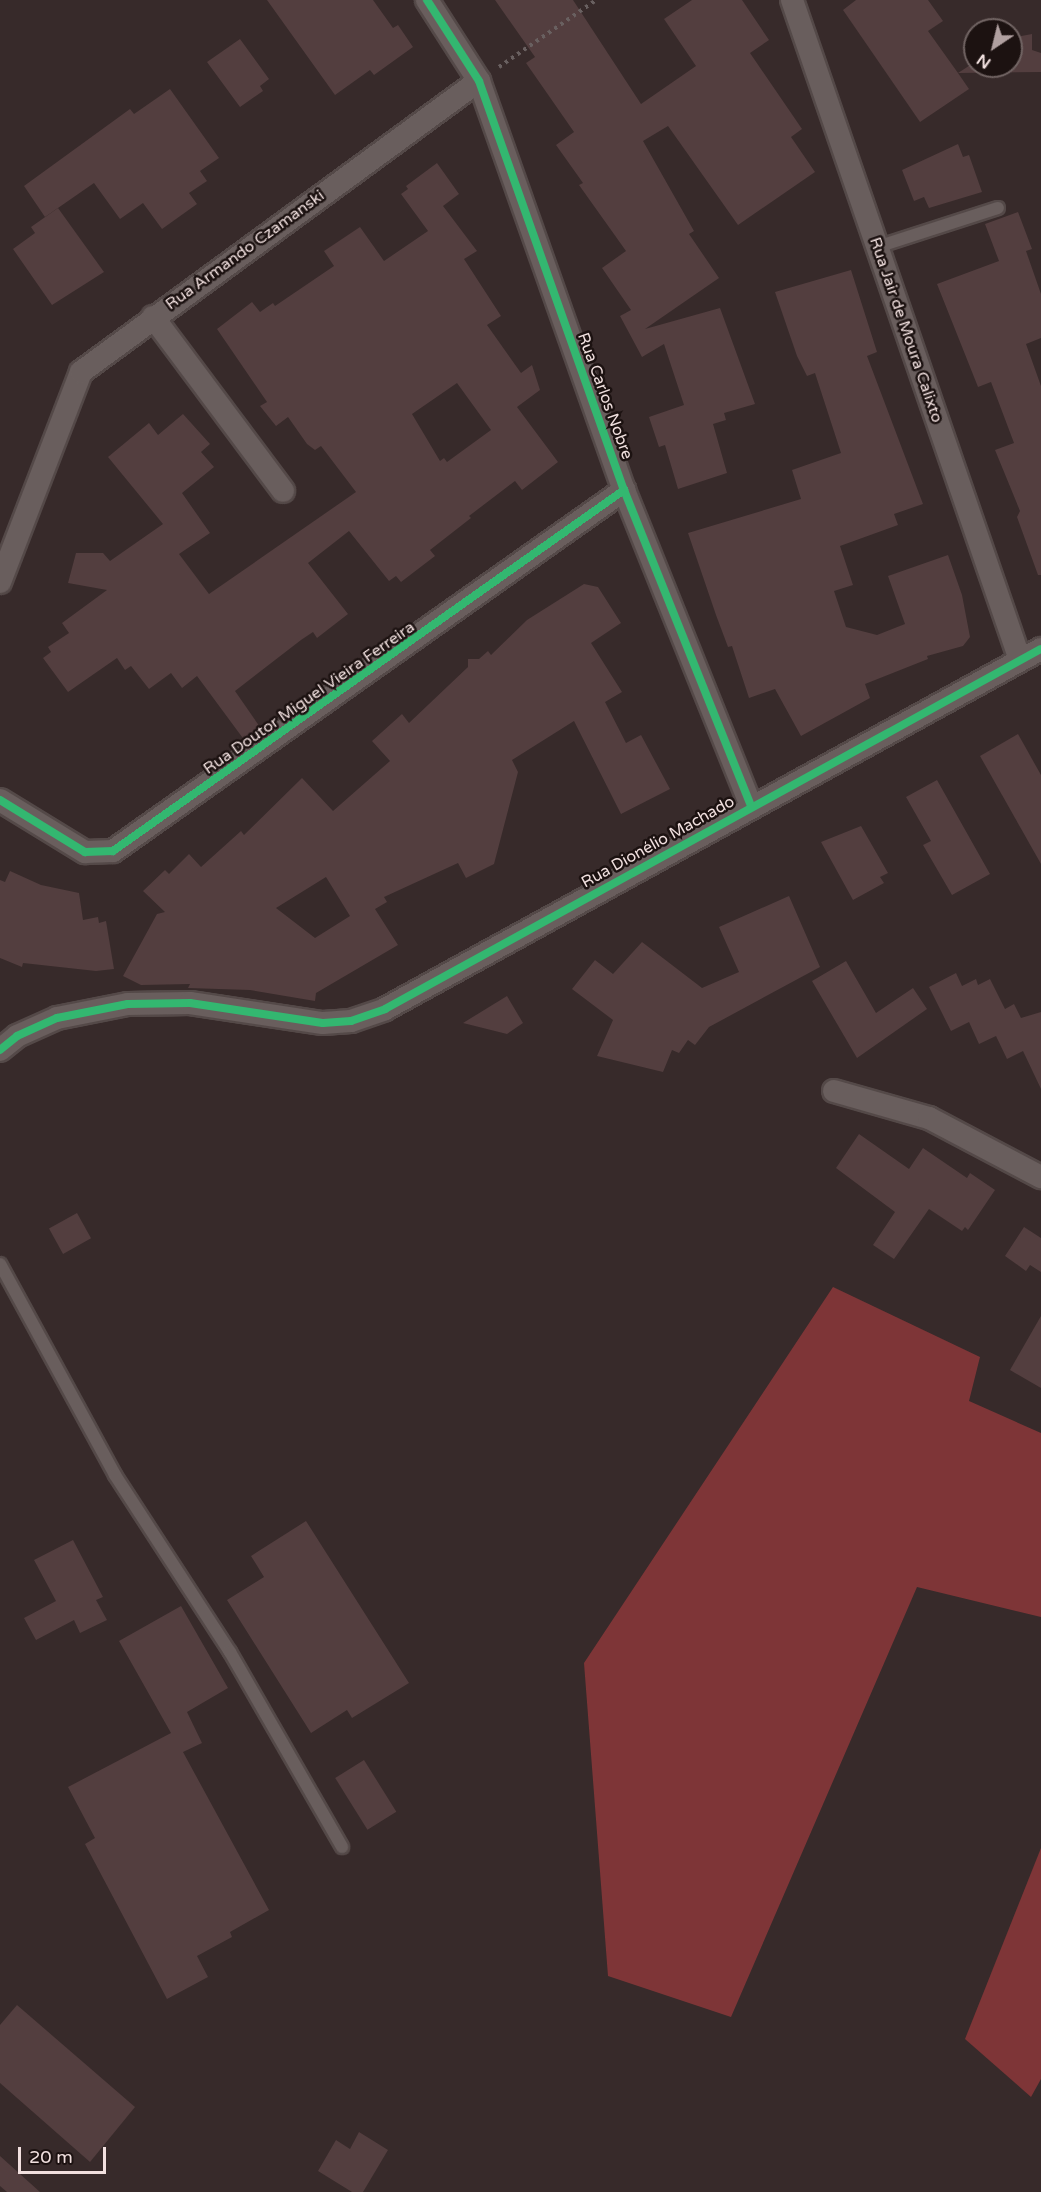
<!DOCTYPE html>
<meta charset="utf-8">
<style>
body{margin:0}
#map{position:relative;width:1041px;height:2192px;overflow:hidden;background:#372a2a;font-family:"Varela Round",sans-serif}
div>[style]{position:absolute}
.forest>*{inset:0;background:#7e3537}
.building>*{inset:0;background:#533e3f;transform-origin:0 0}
.path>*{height:4px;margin-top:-2px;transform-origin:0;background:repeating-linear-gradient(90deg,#696060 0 3px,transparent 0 7.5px)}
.roads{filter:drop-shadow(2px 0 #544948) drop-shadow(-2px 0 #544948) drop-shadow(0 2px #544948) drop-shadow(0 -2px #544948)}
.service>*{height:12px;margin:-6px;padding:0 6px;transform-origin:6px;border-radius:6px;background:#695e5d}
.minor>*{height:22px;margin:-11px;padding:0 11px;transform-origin:11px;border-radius:11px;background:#695e5d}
.cycleway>*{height:8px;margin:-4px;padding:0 4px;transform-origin:4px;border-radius:4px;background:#33b770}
span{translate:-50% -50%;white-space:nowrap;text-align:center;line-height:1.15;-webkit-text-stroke:5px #1c1211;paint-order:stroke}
.street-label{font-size:16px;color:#f1e0df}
.north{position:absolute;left:963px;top:18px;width:60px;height:60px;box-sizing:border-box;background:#1c1211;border:2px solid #716463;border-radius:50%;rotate:215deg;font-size:16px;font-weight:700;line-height:24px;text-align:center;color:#f1e0df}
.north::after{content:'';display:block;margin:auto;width:21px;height:27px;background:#b0a0a0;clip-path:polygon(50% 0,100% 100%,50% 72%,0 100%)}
.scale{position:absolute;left:18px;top:2147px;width:88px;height:27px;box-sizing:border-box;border:3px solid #f1e0df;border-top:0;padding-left:8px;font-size:18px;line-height:21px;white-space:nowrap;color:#f1e0df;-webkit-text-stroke:4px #1c1211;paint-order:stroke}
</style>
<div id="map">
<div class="forest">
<div style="clip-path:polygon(833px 1287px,980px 1357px,969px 1401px,1041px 1433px,1041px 1617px,917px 1587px,731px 2017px,608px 1976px,584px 1663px)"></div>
<div style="clip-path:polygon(1041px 1848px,1041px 2079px,1031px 2097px,965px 2039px)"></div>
</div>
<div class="building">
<div style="clip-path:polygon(267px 0,373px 0,393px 28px,398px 25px,413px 47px,374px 75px,370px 70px,335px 95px)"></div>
<div style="clip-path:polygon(495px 0,573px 0,641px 104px,696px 66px,664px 19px,692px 0,742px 0,769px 40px,750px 53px,802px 129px,791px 137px,815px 172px,738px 225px,668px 126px,643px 141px,694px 231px,689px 234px,719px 278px,645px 329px,720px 308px,755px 404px,724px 413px,726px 420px,713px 424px,727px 473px,678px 489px,665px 445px,659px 447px,649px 417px,684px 405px,664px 344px,642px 357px,620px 316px,631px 310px,602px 268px,626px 251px,579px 185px,583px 183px,556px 145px,574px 132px,526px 63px,535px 57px)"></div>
<div style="clip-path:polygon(856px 0,928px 0,943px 21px,928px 31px,958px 73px,975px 62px,975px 66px,1011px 66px,1011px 38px,1032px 34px,1032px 50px,1041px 53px,1041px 72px,958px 73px,969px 89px,920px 122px,843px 10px)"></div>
<div style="clip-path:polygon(240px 39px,269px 79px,260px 86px,263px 91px,240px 107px,207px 62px)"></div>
<div style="clip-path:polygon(170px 89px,219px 158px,200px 171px,207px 181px,189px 193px,197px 204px,162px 229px,143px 203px,120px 219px,94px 183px,45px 217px,24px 186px,130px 109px,134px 114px)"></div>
<div style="clip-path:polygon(958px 144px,963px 157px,969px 155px,982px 192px,929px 208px,924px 197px,914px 201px,902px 170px)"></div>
<div style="clip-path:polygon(evenodd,437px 163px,459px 194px,443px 206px,477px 251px,464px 259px,501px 316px,487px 325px,521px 373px,532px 365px,540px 390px,517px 407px,558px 462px,522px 490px,515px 481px,469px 516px,471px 518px,430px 550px,435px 556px,401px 582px,396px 576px,389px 581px,349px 531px,308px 563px,348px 614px,317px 638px,313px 632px,301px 640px,235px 691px,262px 730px,245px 741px,197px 676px,182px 688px,171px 673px,149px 689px,131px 666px,125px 670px,117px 658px,68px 692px,43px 658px,51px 652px,48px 647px,69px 633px,62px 623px,107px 590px,68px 583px,76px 553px,103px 553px,110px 561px,163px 524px,108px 457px,149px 423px,158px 435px,183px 414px,210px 444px,201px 452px,214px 467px,182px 493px,210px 533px,179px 554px,209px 594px,356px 492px,321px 446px,315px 450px,307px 444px,288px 417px,276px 426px,260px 406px,267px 402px,217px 329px,252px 302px,260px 312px,273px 303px,275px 306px,334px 266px,324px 251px,360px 227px,384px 261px,428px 231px,401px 194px,408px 189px,406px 186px,437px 163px,457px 383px,491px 430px,447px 462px,444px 458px,440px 461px,412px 414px,457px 383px)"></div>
<div style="clip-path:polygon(58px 208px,104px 272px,52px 305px,13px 249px,35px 233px,31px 227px)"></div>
<div style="clip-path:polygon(1018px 212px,1032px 249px,1026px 251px,1041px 294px,1041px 338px,1026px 344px,1041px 386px,1041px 575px,1038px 575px,1017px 517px,1020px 511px,995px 450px,1014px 443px,991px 382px,978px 387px,937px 284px,999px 261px,985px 224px)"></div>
<div style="clip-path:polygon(851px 270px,877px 352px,867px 356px,923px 504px,894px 514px,898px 525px,840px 546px,853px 585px,834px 591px,846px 627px,877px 635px,905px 624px,888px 576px,948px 555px,962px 595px,970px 637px,963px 646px,927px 656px,928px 659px,865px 684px,870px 698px,801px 736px,775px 689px,749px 698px,732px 646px,728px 647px,716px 615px,688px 533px,801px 499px,792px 470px,841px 453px,815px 373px,807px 376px,797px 356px,775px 292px)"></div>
<div style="clip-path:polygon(evenodd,584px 584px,598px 587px,621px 623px,591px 643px,622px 692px,605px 702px,626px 743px,641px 735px,670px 789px,621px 814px,574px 721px,512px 760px,518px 772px,494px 864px,466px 878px,458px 863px,384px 897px,387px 902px,375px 909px,398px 945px,316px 993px,315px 1001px,250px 990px,188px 988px,190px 984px,141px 985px,123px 976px,157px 914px,165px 912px,143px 891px,165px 870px,169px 874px,189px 854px,201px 867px,241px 831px,244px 835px,302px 778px,333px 811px,390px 761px,372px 741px,402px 714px,409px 723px,468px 667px,468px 659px,479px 659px,488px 651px,491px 655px,527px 620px,584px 584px,326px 877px,350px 916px,315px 938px,276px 908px,326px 877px)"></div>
<div style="clip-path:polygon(1018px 734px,1041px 775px,1041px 864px,980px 756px)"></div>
<div style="clip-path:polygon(937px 780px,990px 874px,952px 895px,923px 845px,931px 841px,906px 797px)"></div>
<div style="clip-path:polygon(861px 826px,888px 873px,880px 877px,884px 883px,853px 900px,821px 842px)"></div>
<div style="clip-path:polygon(10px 871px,41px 885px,79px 893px,83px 920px,98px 917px,99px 923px,106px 921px,114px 969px,96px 971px,23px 963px,22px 967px,0 958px,0 880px,5px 882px)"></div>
<div style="clip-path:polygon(789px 896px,820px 967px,709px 1027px,695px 1045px,688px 1040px,679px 1053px,672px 1050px,663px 1072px,597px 1056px,613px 1020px,572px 989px,595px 960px,613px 974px,642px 942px,702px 988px,739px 972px,719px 927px)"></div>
<div style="clip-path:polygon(846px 961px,876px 1013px,913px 988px,927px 1009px,857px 1058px,812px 981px)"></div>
<div style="clip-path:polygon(956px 973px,962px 986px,976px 979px,978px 985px,990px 979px,1005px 1009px,1014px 1004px,1021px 1018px,1041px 1012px,1041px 1089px,1023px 1051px,1007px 1059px,996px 1036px,979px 1044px,969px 1022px,951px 1031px,929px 987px)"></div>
<div style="clip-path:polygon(507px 996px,523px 1023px,507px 1034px,463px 1023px)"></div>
<div style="clip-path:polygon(859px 1134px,909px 1169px,923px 1148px,967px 1178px,970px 1173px,995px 1190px,968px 1230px,965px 1227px,962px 1231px,929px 1209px,894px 1259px,873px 1245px,895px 1212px,836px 1168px)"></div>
<div style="left:77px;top:1213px;width:29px;height:32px;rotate:61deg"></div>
<div style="clip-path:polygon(1024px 1227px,1041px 1238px,1041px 1272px,1030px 1265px,1026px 1271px,1005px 1256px)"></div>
<div style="clip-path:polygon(1041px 1316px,1041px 1388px,1010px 1370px)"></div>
<div style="clip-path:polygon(306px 1521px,409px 1683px,352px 1718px,347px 1710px,311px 1733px,227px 1600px,264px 1577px,251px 1556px)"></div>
<div style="clip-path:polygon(73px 1540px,103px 1597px,96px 1600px,107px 1620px,80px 1633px,74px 1620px,36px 1640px,24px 1618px,56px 1601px,34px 1560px)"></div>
<div style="clip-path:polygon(181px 1606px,228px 1688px,187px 1712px,202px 1743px,183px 1752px,269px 1910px,230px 1932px,232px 1937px,197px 1956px,208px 1977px,167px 1999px,85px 1844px,95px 1838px,68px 1787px,171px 1733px,119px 1641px)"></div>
<div style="left:364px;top:1760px;width:61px;height:34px;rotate:58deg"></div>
<div style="clip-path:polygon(17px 2005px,135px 2107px,90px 2162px,0 2083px,0 2025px)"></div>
<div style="clip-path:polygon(359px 2132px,388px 2150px,363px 2192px,352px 2192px,318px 2171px,336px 2140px,350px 2149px)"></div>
<div style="clip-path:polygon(0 2156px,40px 2192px,7px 2192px,0 2186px)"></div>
</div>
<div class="path">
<div style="left:499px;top:67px;width:118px;rotate:-34.6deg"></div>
</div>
<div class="roads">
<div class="service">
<div style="left:877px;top:247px;width:127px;rotate:-17.9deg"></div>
<div style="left:0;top:1264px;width:240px;rotate:61.4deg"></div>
<div style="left:115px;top:1475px;width:211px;rotate:57deg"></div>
<div style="left:230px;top:1652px;width:225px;rotate:60.1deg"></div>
</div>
<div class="minor">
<div style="left:427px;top:0;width:96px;rotate:57.3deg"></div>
<div style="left:479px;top:81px;width:434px;rotate:70.5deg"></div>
<div style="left:624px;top:490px;width:341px;rotate:68.1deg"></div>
<div style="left:792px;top:0;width:698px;rotate:70.94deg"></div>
<div style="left:153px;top:317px;width:217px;rotate:53.2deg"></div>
<div style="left:0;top:582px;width:225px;rotate:-68.9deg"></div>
<div style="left:81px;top:372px;width:493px;rotate:-36.2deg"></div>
<div style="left:0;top:800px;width:100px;rotate:31.5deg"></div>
<div style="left:85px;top:852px;width:28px;rotate:-2deg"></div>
<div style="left:113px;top:851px;width:626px;rotate:-35.24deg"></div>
<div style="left:0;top:1050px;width:22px;rotate:-39deg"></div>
<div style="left:17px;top:1036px;width:44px;rotate:-24.2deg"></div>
<div style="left:57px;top:1018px;width:72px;rotate:-11.2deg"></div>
<div style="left:128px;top:1004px;width:62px;rotate:-0.9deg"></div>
<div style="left:190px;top:1003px;width:134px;rotate:8.6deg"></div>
<div style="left:323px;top:1023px;width:28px;rotate:-4deg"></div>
<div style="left:351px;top:1021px;width:36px;rotate:-19deg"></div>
<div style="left:385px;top:1009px;width:748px;rotate:-28.76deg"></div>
<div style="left:834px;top:1091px;width:99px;rotate:15.9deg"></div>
<div style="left:929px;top:1118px;width:127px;rotate:27.8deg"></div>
</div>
</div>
<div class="cycleway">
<div style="left:427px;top:0;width:96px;rotate:57.3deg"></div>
<div style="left:479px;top:81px;width:434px;rotate:70.5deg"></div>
<div style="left:624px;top:490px;width:341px;rotate:68.1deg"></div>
<div style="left:0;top:800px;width:100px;rotate:31.5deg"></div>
<div style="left:85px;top:852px;width:28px;rotate:-2deg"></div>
<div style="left:113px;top:851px;width:626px;rotate:-35.24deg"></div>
<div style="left:0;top:1050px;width:22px;rotate:-39deg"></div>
<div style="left:17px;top:1036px;width:44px;rotate:-24.2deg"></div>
<div style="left:57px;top:1018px;width:72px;rotate:-11.2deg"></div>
<div style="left:128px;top:1004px;width:62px;rotate:-0.9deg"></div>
<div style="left:190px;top:1003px;width:134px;rotate:8.6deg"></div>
<div style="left:323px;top:1023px;width:28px;rotate:-4deg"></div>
<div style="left:351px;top:1021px;width:36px;rotate:-19deg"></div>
<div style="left:385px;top:1009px;width:748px;rotate:-28.76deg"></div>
</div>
<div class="street-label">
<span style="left:245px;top:250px;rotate:-36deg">Rua Armando Czamanski</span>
<span style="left:906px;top:330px;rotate:71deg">Rua Jair de Moura Calixto</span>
<span style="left:605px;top:396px;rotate:70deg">Rua Carlos Nobre</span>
<span style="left:309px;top:698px;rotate:-35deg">Rua Doutor Miguel Vieira Ferreira</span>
<span style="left:658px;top:842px;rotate:-29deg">Rua Dionélio Machado</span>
</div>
<div class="north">N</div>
<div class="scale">20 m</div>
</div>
